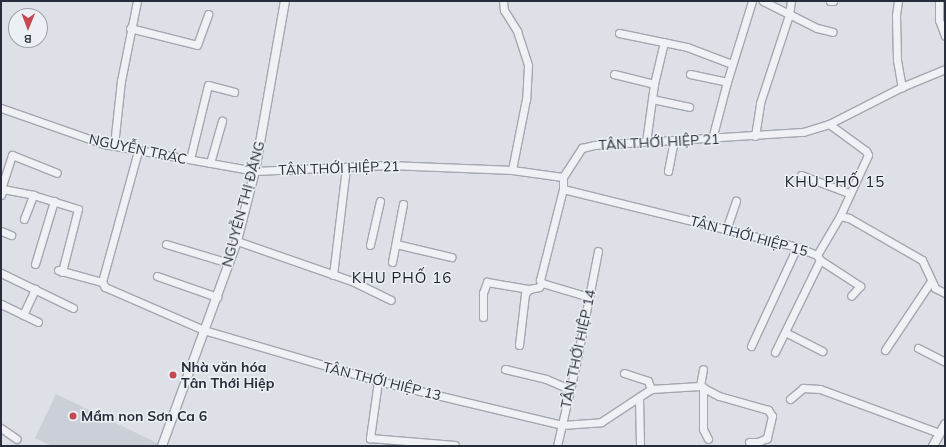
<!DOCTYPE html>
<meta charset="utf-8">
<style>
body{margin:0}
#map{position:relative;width:946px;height:447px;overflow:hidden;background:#dde0e6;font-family:Mulish,sans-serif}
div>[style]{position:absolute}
.built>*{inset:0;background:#cbcfd7}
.roads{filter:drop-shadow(1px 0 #a3a7af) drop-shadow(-1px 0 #a3a7af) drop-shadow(0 1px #a3a7af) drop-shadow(0 -1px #a3a7af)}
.minor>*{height:7px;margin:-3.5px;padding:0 3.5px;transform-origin:3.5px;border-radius:3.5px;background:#eff1f4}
.tertiary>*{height:8px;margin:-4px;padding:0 4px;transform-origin:4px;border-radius:4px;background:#eff1f4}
.dots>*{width:11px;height:11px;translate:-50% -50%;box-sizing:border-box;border:2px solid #eceff4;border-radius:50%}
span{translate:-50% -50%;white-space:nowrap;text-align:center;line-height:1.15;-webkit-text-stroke:3px #eceff4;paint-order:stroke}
.street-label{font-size:14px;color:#272d3b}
.poi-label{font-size:14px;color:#272d3b;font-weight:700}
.left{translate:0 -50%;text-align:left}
.neighbourhood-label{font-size:15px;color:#1a1f2c;letter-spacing:1px}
.frame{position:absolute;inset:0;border:2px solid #272d3b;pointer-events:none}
.north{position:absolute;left:8px;top:8px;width:40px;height:40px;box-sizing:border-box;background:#eceff4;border:1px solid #9da1aa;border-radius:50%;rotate:181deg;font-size:11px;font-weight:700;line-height:16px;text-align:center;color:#272d3b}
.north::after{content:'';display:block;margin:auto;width:14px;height:18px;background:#c54853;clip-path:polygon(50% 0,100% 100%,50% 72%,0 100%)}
</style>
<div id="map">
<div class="built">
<div style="clip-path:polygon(56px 394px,159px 444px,158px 446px,52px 446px,35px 438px)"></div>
</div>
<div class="roads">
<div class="minor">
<div style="left:503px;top:1px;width:9px;rotate:84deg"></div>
<div style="left:504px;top:10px;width:25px;rotate:58deg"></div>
<div style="left:517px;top:31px;width:36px;rotate:72deg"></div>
<div style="left:528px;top:65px;width:34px;rotate:93deg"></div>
<div style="left:526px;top:99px;width:72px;rotate:101.2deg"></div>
<div style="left:763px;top:1px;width:60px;rotate:26.6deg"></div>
<div style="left:817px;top:28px;width:16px;rotate:14deg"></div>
<div style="left:830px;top:1px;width:3px"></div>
<div style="left:898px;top:1px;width:14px;rotate:98deg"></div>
<div style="left:896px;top:15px;width:45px;rotate:88.7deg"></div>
<div style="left:897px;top:60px;width:28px;rotate:80deg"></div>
<div style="left:939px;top:1px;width:19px;rotate:90deg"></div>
<div style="left:939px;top:20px;width:17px;rotate:69deg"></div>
<div style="left:130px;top:28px;width:69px;rotate:14.2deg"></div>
<div style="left:197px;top:45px;width:33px;rotate:-70deg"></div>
<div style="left:619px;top:33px;width:69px;rotate:11.6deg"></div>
<div style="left:687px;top:47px;width:48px;rotate:20.7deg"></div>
<div style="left:614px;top:74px;width:41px;rotate:14deg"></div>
<div style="left:690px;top:74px;width:38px;rotate:12deg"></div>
<div style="left:727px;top:82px;width:85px;rotate:-72.8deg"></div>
<div style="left:652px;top:99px;width:38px;rotate:12deg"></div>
<div style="left:1px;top:108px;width:109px;rotate:19.3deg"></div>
<div style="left:104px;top:144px;width:153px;rotate:10.1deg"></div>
<div style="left:255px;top:171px;width:133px;rotate:-2.6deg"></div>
<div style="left:388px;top:165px;width:124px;rotate:2.3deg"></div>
<div style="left:512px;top:170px;width:51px;rotate:7.8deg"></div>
<div style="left:563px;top:177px;width:35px;rotate:-57deg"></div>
<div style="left:582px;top:148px;width:12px;rotate:-14deg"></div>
<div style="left:594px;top:145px;width:209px;rotate:-3.6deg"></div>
<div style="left:803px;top:132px;width:27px;rotate:-17deg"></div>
<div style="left:829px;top:124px;width:84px;rotate:-26.9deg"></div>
<div style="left:904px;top:86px;width:44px;rotate:-22.5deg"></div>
<div style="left:829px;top:124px;width:46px;rotate:36.1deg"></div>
<div style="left:866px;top:151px;width:4px;rotate:63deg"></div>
<div style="left:868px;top:155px;width:67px;rotate:114.7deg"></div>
<div style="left:755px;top:136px;width:33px;rotate:-81deg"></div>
<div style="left:760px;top:103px;width:93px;rotate:-71.8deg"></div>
<div style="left:789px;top:15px;width:14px;rotate:-82deg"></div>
<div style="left:712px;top:139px;width:59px;rotate:-75.3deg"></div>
<div style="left:646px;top:142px;width:59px;rotate:-82.1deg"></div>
<div style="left:654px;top:84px;width:43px;rotate:-76.6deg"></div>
<div style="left:114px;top:145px;width:64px;rotate:-83.8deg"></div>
<div style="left:121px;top:81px;width:82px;rotate:-78.7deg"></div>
<div style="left:138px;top:151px;width:136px;rotate:105.4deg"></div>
<div style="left:102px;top:282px;width:6px;rotate:59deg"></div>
<div style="left:105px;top:287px;width:108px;rotate:23.5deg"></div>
<div style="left:204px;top:330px;width:181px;rotate:16.3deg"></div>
<div style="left:378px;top:381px;width:189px;rotate:13.4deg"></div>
<div style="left:562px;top:425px;width:39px;rotate:-4deg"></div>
<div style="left:601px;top:422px;width:60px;rotate:-33.4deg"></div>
<div style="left:651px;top:389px;width:49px;rotate:-3.5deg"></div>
<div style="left:700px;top:386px;width:17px;rotate:-80deg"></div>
<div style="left:190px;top:159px;width:76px;rotate:-76.3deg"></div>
<div style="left:208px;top:85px;width:27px;rotate:15deg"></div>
<div style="left:210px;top:163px;width:44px;rotate:-74.1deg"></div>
<div style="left:668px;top:171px;width:31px;rotate:-79deg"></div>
<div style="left:801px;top:175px;width:51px;rotate:20.6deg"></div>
<div style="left:563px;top:177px;width:12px;rotate:90deg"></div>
<div style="left:563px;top:189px;width:241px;rotate:13.9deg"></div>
<div style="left:797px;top:247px;width:22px;rotate:22deg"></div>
<div style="left:817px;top:255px;width:45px;rotate:-59.5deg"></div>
<div style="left:840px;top:216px;width:9px;rotate:13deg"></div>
<div style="left:849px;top:218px;width:84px;rotate:29.9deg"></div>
<div style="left:922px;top:260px;width:31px;rotate:65deg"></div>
<div style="left:935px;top:288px;width:11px;rotate:27deg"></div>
<div style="left:1px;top:189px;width:36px;rotate:-72deg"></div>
<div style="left:12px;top:155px;width:48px;rotate:21.8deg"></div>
<div style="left:563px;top:189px;width:94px;rotate:104.2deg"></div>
<div style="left:540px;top:280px;width:4px;rotate:56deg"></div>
<div style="left:542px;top:283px;width:49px;rotate:16.6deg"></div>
<div style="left:1px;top:195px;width:6px;rotate:-72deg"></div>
<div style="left:3px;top:189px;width:31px;rotate:11deg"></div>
<div style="left:33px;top:195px;width:47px;rotate:17.3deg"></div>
<div style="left:78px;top:209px;width:65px;rotate:104.3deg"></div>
<div style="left:24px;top:219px;width:26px;rotate:-69deg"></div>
<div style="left:726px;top:230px;width:31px;rotate:-71deg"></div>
<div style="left:1px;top:231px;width:11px;rotate:22deg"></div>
<div style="left:237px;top:241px;width:122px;rotate:19.2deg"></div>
<div style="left:352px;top:281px;width:43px;rotate:26deg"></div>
<div style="left:166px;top:244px;width:66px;rotate:16.8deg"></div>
<div style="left:396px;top:244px;width:57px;rotate:13.3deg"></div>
<div style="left:370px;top:245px;width:45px;rotate:-77.2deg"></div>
<div style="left:820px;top:260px;width:48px;rotate:33deg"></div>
<div style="left:860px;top:286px;width:13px;rotate:132deg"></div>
<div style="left:392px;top:262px;width:59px;rotate:-79.3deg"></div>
<div style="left:35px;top:264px;width:66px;rotate:-73.2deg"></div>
<div style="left:58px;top:270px;width:46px;rotate:15.3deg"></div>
<div style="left:1px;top:273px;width:80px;rotate:25.9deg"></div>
<div style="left:333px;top:275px;width:109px;rotate:-83.1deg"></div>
<div style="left:157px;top:276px;width:64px;rotate:19.3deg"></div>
<div style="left:1px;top:304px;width:41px;rotate:25.9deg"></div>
<div style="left:23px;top:315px;width:29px;rotate:-65deg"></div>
<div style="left:483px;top:317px;width:24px;rotate:-90deg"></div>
<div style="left:483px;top:293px;width:12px;rotate:-70deg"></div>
<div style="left:487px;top:282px;width:43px;rotate:9.5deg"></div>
<div style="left:529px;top:289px;width:10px;rotate:-11deg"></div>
<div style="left:539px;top:287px;width:5px;rotate:-53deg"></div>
<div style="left:785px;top:332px;width:42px;rotate:27.2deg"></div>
<div style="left:519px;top:345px;width:51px;rotate:-83.3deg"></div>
<div style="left:525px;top:294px;width:6px;rotate:-51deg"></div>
<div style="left:751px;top:346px;width:109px;rotate:-65.1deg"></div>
<div style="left:918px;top:348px;width:30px;rotate:27deg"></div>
<div style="left:885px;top:350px;width:83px;rotate:-56.3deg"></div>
<div style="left:775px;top:352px;width:102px;rotate:-63.9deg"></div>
<div style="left:820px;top:260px;width:6px;rotate:-121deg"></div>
<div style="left:505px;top:369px;width:42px;rotate:13.7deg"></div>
<div style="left:546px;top:379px;width:26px;rotate:23deg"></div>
<div style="left:624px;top:373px;width:25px;rotate:18deg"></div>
<div style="left:648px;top:381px;width:9px;rotate:69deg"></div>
<div style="left:378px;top:381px;width:58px;rotate:98deg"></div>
<div style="left:370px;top:438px;width:85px;rotate:4.7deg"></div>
<div style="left:700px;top:386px;width:21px;rotate:28deg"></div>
<div style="left:719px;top:396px;width:51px;rotate:15.9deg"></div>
<div style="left:768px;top:410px;width:7px;rotate:56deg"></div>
<div style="left:772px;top:416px;width:23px;rotate:103deg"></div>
<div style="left:767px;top:438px;width:10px;rotate:156deg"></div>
<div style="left:758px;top:442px;width:9px;rotate:180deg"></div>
<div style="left:703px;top:387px;width:42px;rotate:90deg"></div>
<div style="left:703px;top:429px;width:11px;rotate:63deg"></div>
<div style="left:639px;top:397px;width:49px;rotate:88.8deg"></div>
<div style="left:790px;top:399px;width:17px;rotate:-40deg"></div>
<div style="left:803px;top:388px;width:17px;rotate:3deg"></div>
<div style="left:820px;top:389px;width:127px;rotate:20.3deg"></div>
<div style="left:1px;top:428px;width:19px;rotate:35deg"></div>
<div style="left:557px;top:446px;width:84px;rotate:-77deg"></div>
<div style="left:576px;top:364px;width:115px;rotate:-79deg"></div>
</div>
<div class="tertiary">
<div style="left:162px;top:446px;width:218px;rotate:-69.9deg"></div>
<div style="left:237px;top:241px;width:72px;rotate:-75.6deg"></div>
<div style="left:255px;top:171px;width:173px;rotate:-80deg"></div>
<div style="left:933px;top:446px;width:25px;rotate:-61deg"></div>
</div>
</div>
<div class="dots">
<div style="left:173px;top:375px;background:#c54853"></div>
<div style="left:73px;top:416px;background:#c54853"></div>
</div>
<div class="street-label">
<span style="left:659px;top:142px;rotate:-3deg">TÂN THỚI HIỆP 21</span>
<span style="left:138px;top:149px;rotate:12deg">NGUYỄN TRÁC</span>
<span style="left:339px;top:168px;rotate:-2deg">TÂN THỚI HIỆP 21</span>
<span style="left:243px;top:204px;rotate:-75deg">NGUYỄN THỊ ĐẶNG</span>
<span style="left:749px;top:236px;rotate:15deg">TÂN THỚI HIỆP 15</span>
<span style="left:578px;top:349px;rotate:-78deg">TÂN THỚI HIỆP 14</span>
<span style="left:382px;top:381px;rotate:14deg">TÂN THỚI HIỆP 13</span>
</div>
<div class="poi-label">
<span class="left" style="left:181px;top:375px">Nhà văn hóa<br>Tân Thới Hiệp</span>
<span class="left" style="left:81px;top:416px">Mầm non Sơn Ca 6</span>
</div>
<div class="neighbourhood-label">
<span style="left:835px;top:182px">KHU PHỐ 15</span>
<span style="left:402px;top:278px">KHU PHỐ 16</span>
</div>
<div class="frame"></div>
<div class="north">B</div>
</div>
